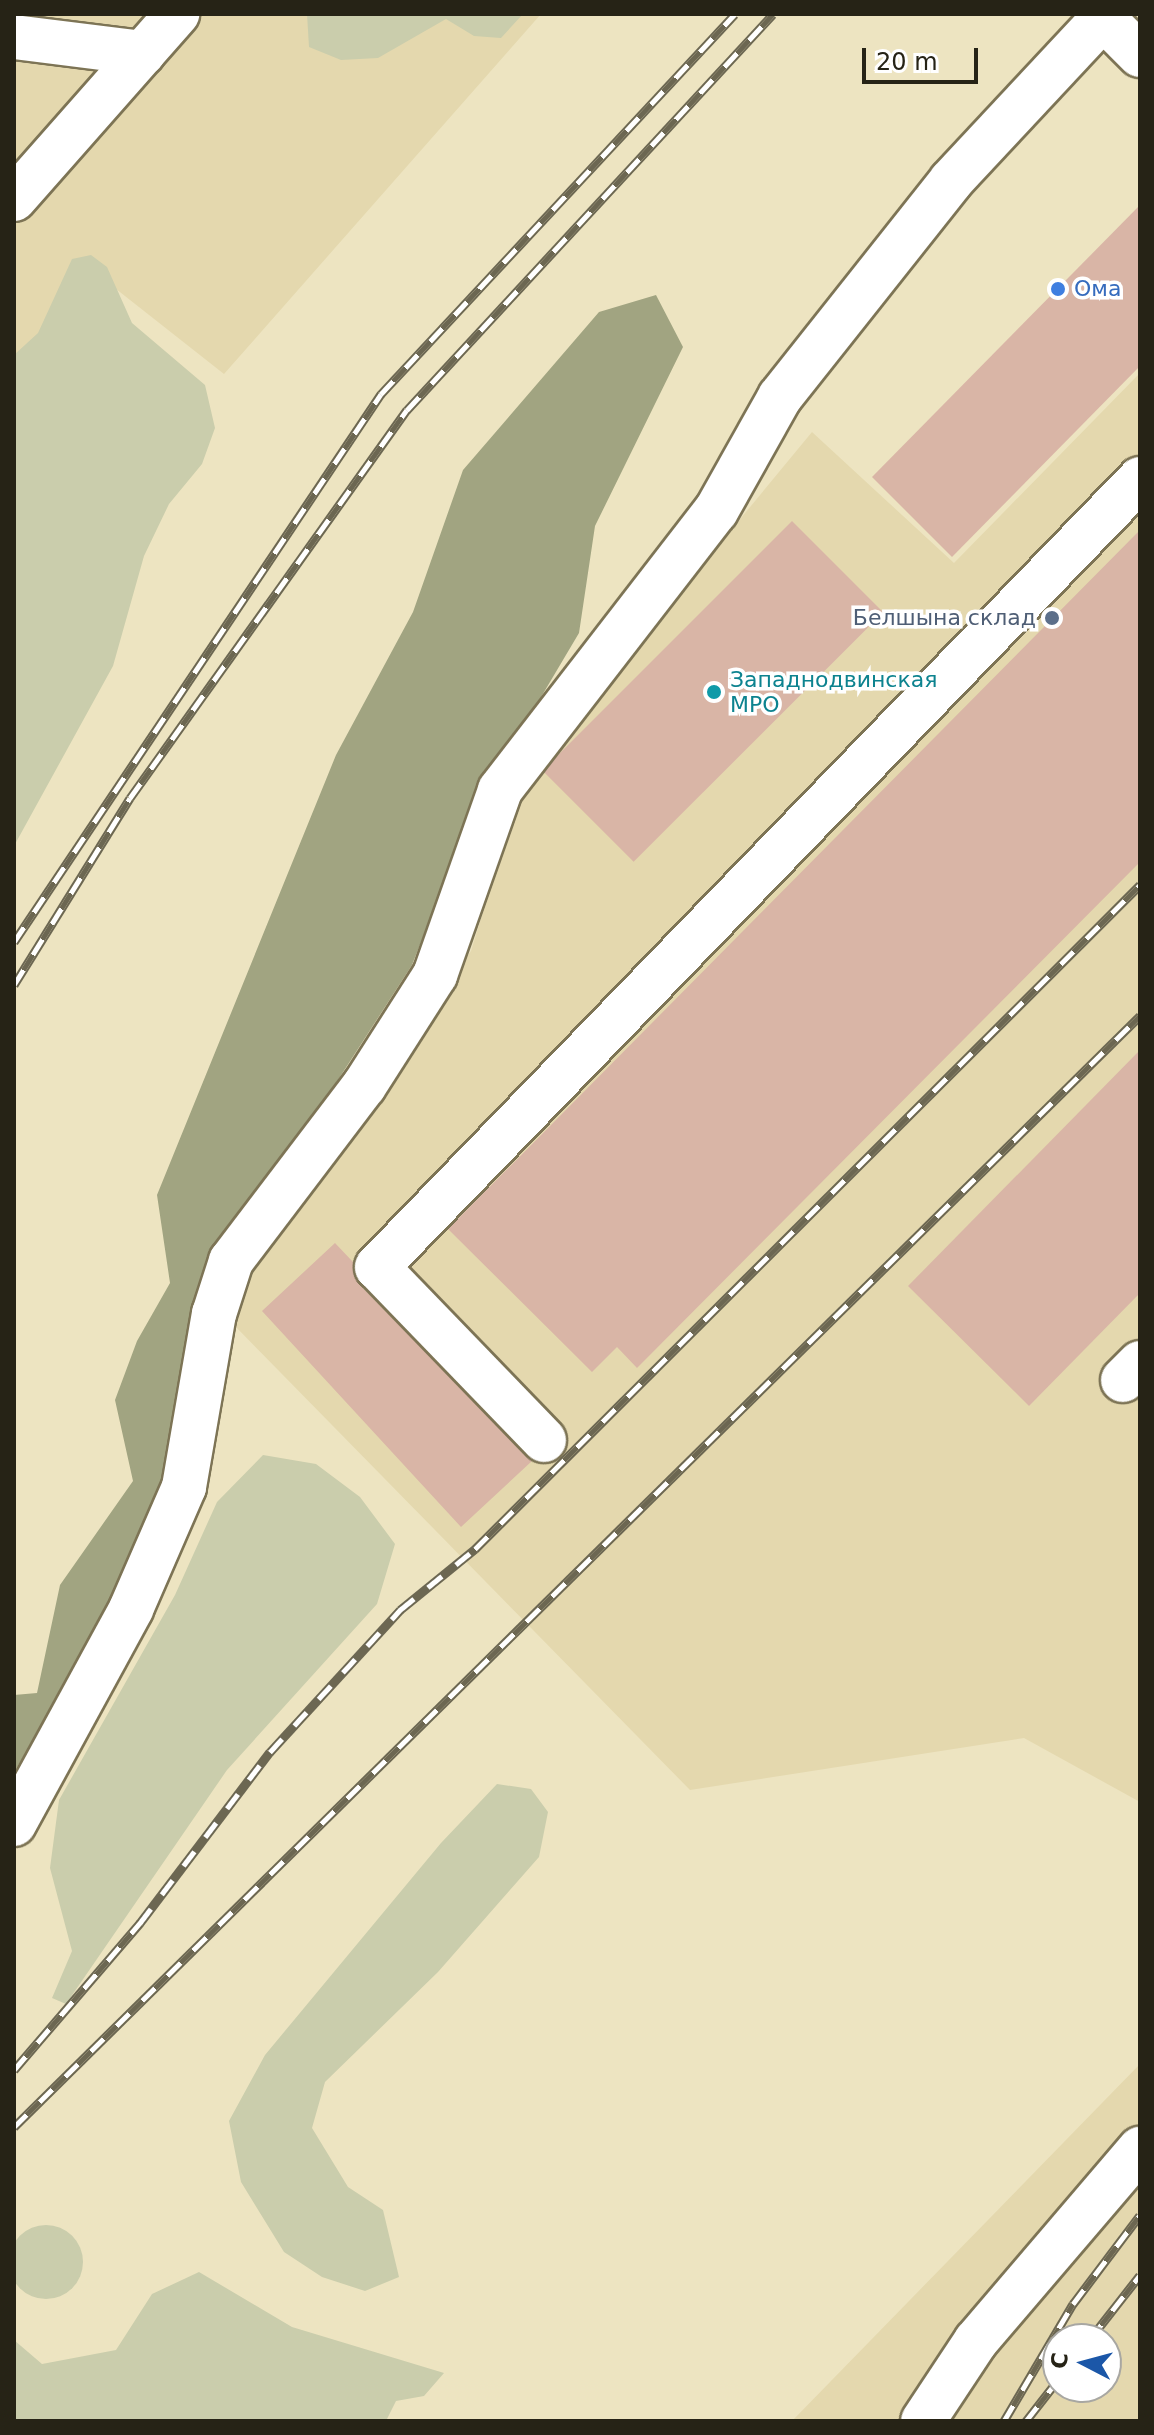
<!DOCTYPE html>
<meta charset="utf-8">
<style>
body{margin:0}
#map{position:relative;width:1154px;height:2435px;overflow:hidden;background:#ede4c1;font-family:"DejaVu Sans",sans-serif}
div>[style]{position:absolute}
.built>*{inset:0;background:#e4d8ae}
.green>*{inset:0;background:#cacdac}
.round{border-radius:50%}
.forest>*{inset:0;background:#a1a481}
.building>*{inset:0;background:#d9b5a6;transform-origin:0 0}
.roads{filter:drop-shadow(2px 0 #7d7455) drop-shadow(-2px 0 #7d7455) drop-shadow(0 2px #7d7455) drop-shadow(0 -2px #7d7455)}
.minor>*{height:44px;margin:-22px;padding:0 22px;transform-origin:22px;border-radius:22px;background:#fff}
.rail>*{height:9px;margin-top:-4.5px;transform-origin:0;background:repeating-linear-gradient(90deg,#fff 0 18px,#6c6752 0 36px);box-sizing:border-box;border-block:2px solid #6c6752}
.dots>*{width:22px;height:22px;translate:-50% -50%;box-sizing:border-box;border:4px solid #fff;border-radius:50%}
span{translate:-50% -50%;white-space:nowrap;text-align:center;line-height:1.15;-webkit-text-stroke:7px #fff;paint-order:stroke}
.shop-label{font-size:22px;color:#366cbe}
.left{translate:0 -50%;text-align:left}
.service-label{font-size:22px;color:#4e5e75}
.right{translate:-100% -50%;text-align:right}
.culture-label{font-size:22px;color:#0d838f}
.frame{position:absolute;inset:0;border:16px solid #262316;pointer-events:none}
.north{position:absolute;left:1042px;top:2323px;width:80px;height:80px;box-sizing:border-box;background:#fff;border:2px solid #a8a7a2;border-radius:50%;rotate:276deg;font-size:22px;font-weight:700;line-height:32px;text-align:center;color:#262316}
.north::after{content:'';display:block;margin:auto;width:28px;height:36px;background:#1b57a8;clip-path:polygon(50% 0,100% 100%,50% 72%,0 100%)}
.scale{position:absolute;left:862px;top:48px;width:116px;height:36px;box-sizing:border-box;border:4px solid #262316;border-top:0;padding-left:10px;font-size:24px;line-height:28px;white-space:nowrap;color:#262316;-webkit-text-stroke:6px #fff;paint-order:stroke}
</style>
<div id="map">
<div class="built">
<div style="clip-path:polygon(14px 14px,541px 14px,224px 374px,111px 285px,14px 368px)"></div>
<div style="clip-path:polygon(1140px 373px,1140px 1802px,1024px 1738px,690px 1790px,231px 1322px,252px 1261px,471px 951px,523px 782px,812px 432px,954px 563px)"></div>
<div style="clip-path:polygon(evenodd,1140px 2064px,1140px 2421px,792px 2421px,1140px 2064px,1058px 2339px,1106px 2339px,1106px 2387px,1058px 2387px,1058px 2339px)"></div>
</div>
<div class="green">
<div style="clip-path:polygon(307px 14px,523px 14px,501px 38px,474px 36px,446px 19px,378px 58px,341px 60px,309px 47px)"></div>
<div style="clip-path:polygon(91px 255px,107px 267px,132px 323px,205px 385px,215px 428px,202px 464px,169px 504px,144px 556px,113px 666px,14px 846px,14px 355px,38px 333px,72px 259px)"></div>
<div style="clip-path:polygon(263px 1455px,316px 1464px,360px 1497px,395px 1544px,377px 1604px,227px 1770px,66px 2004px,52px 1998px,72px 1951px,50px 1868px,59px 1800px,175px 1595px,217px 1502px)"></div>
<div style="clip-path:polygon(497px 1784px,531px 1789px,548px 1812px,539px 1857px,438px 1972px,325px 2082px,312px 2128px,348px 2187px,383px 2210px,399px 2277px,365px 2291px,322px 2277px,284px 2252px,241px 2182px,229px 2121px,265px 2055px,441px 1843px)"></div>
<div class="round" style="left:9px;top:2225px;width:74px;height:74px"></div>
<div style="clip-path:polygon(199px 2272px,292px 2327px,444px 2373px,424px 2396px,396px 2401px,386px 2421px,14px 2421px,14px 2340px,42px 2364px,116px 2350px,152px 2294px)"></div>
</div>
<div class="forest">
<div style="clip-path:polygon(656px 295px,683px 347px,595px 526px,579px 633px,471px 815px,412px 965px,247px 1221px,203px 1401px,103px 1626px,14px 1772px,14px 1695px,37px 1693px,60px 1585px,133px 1481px,115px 1400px,137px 1341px,170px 1283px,157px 1195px,336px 755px,413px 612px,463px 470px,599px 312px)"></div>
</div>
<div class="building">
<div style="clip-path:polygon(1140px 205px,1140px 366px,952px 557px,872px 477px)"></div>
<div style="left:792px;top:521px;width:129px;height:353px;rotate:45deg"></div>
<div style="clip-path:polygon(1140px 530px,1140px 862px,637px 1368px,617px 1347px,592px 1372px,448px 1229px)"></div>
<div style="clip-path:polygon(1140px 1050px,1140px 1293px,1029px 1406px,908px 1286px)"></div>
<div style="clip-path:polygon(335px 1243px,353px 1262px,359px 1284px,532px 1461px,461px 1527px,262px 1311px)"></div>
</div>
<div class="roads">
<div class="minor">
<div style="left:1104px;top:19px;width:51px;rotate:45deg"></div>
<div style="left:14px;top:37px;width:130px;rotate:7.1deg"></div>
<div style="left:14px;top:199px;width:247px;rotate:-48.6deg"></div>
<div style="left:1123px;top:1380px;width:24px;rotate:-45deg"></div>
<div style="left:544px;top:1440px;width:240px;rotate:-134deg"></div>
<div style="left:377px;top:1267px;width:1097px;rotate:-45.92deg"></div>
<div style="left:14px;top:1824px;width:245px;rotate:-61.4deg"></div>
<div style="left:131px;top:1609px;width:133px;rotate:-66.5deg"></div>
<div style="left:184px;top:1487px;width:176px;rotate:-80.2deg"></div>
<div style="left:214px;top:1314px;width:56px;rotate:-72.2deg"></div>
<div style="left:231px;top:1261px;width:220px;rotate:-52.8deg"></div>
<div style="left:364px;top:1086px;width:132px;rotate:-57.4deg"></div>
<div style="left:435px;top:975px;width:196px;rotate:-70.6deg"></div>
<div style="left:500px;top:790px;width:353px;rotate:-52.3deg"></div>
<div style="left:716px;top:511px;width:131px;rotate:-60.7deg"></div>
<div style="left:780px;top:397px;width:275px;rotate:-51.6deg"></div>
<div style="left:951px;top:181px;width:229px;rotate:-47deg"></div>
<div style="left:923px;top:2421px;width:96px;rotate:-56.5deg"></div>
<div style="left:976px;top:2341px;width:253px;rotate:-49.5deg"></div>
</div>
</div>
<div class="rail">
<div style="left:14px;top:942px;width:660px;rotate:-56.19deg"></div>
<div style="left:381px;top:394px;width:519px;rotate:-47.03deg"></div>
<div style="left:14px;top:985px;width:220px;rotate:-58.2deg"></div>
<div style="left:130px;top:798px;width:477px;rotate:-54.5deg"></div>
<div style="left:407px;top:410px;width:539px;rotate:-47.25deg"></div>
<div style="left:14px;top:2070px;width:194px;rotate:-49.4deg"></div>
<div style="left:140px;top:1923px;width:215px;rotate:-52.8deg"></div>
<div style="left:270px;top:1752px;width:193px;rotate:-47.5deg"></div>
<div style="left:400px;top:1610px;width:97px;rotate:-39.1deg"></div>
<div style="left:475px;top:1549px;width:940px;rotate:-44.96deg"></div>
<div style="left:14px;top:2127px;width:1582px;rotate:-44.62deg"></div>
<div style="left:1090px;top:2339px;width:81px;rotate:-52deg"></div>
<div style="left:1004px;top:2421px;width:136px;rotate:-59.5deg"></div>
<div style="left:1073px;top:2304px;width:111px;rotate:-53deg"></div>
<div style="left:1026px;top:2421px;width:52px;rotate:-52deg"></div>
</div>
<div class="dots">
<div style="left:1058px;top:289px;background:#3f7fe0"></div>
<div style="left:1052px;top:618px;background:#5c6f8a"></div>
<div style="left:714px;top:692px;background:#0f9aa8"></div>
</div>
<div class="shop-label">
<span class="left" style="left:1074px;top:289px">Ома</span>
</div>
<div class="service-label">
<span class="right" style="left:1036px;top:618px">Белшына склад</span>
</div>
<div class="culture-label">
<span class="left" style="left:730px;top:692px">Западнодвинская<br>МРО</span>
</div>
<div class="frame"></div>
<div class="north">С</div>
<div class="scale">20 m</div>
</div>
